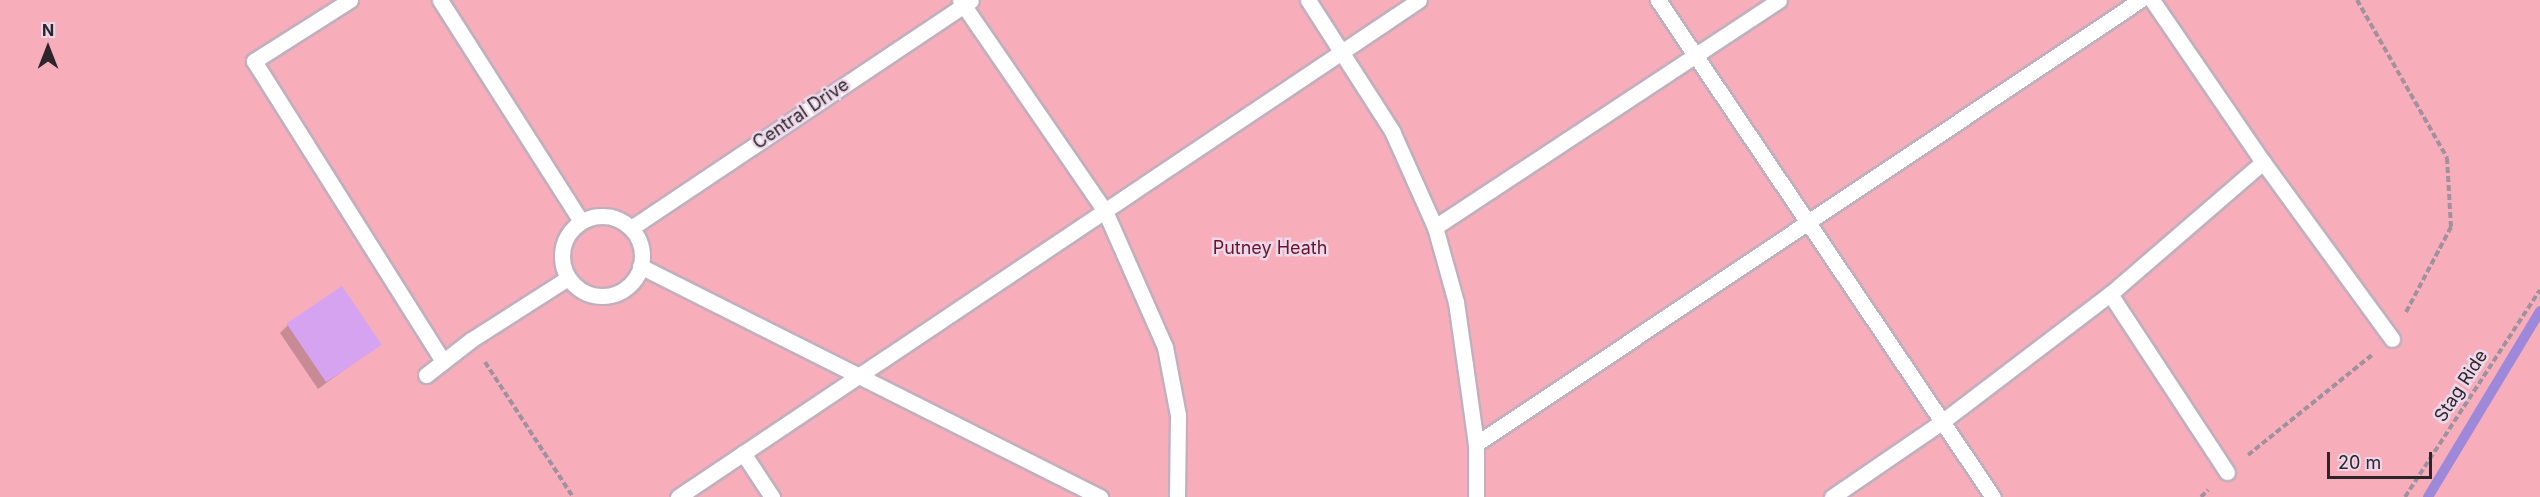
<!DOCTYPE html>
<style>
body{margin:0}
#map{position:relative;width:2540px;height:497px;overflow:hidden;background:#ecd8e9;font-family:Inter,sans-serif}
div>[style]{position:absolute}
.green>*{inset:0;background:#f8aeba;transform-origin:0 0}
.shadow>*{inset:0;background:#0003}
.stream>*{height:10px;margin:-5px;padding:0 5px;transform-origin:5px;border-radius:5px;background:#9e88da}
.building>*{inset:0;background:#d6a3f1;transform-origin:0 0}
.path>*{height:4px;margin-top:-2px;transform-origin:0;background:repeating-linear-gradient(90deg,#9f919d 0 6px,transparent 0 9px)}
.roads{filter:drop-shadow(2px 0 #c2afbe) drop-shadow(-2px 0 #c2afbe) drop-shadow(0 2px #c2afbe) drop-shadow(0 -2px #c2afbe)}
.service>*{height:15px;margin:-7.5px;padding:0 7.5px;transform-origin:7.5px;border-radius:7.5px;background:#fff}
.service>.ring{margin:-7.5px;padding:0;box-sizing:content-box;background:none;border:15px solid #fff;border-radius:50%}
span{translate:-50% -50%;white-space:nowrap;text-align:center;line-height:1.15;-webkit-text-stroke:5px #ecd8e9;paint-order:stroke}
.street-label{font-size:18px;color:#2c252b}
.park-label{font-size:18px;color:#6a132d}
.north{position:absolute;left:18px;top:18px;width:60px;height:60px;-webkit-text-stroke:4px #ecd8e9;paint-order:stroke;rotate:0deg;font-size:16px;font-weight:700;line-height:24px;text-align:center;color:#2c252b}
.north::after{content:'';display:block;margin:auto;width:21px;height:27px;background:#2c252b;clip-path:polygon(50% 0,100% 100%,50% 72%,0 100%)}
.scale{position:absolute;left:2327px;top:452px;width:105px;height:27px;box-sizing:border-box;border:3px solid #2c252b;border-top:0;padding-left:8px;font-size:18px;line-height:21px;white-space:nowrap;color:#2c252b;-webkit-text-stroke:4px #ecd8e9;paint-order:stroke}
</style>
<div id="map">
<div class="green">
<div style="left:0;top:0;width:2540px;height:497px"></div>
</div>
<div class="shadow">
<div style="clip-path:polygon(288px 325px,380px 344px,318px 389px,280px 333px)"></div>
</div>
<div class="stream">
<div style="left:2428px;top:497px;width:217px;rotate:-58.9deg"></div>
</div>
<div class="building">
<div style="left:342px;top:286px;width:71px;height:67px;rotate:56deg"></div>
</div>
<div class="path">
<div style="left:2357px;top:0;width:182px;rotate:60.3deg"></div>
<div style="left:2447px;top:158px;width:69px;rotate:86.7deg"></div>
<div style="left:2451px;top:227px;width:98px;rotate:117.9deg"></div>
<div style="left:485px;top:362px;width:161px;rotate:56.9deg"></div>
<div style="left:2248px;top:455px;width:159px;rotate:-38.9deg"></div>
<div style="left:2201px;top:497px;width:10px;rotate:-45deg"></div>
<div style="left:2405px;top:497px;width:247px;rotate:-56.9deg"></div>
</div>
<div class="roads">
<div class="service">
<div style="left:350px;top:0;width:114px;rotate:147.6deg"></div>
<div style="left:254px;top:61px;width:355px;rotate:57.8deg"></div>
<div style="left:440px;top:0;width:262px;rotate:57.5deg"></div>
<div style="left:960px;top:0;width:256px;rotate:55.5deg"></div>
<div style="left:1105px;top:211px;width:149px;rotate:66.2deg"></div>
<div style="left:1165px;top:347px;width:69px;rotate:79.2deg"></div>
<div style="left:1178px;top:415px;width:82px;rotate:90.7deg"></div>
<div style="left:1308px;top:0;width:156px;rotate:57.3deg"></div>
<div style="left:1392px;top:131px;width:105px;rotate:65.9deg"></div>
<div style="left:1435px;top:227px;width:78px;rotate:74.4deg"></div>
<div style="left:1456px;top:302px;width:64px;rotate:81.9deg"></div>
<div style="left:1465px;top:365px;width:80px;rotate:82.1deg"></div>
<div style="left:1476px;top:444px;width:53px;rotate:90deg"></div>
<div style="left:1658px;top:0;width:599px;rotate:56.02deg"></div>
<div style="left:2152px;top:0;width:196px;rotate:55.6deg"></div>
<div style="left:2263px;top:162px;width:219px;rotate:53.9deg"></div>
<div class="ring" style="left:562px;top:216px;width:65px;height:65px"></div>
<div style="left:1435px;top:227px;width:412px;rotate:-33.4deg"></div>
<div style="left:631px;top:228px;width:409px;rotate:-33.8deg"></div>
<div style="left:640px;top:266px;width:515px;rotate:26.66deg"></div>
<div style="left:2110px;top:294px;width:213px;rotate:56.7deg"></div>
<div style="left:426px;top:375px;width:57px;rotate:-37.9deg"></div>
<div style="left:471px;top:340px;width:115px;rotate:-32.6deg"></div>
<div style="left:1476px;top:444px;width:799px;rotate:-33.77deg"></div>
<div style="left:743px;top:453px;width:53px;rotate:56.6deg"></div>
<div style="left:678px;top:497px;width:892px;rotate:-33.85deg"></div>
<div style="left:1832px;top:497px;width:135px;rotate:-34.4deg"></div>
<div style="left:1943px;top:421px;width:210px;rotate:-37.3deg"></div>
<div style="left:2110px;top:294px;width:202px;rotate:-40.8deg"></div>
</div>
</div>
<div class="street-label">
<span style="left:801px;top:114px;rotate:-34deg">Central Drive</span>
<span style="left:2461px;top:386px;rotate:-57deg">Stag Ride</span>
</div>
<div class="park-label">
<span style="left:1270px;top:248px">Putney Heath</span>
</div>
<div class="north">N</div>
<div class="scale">20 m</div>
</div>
